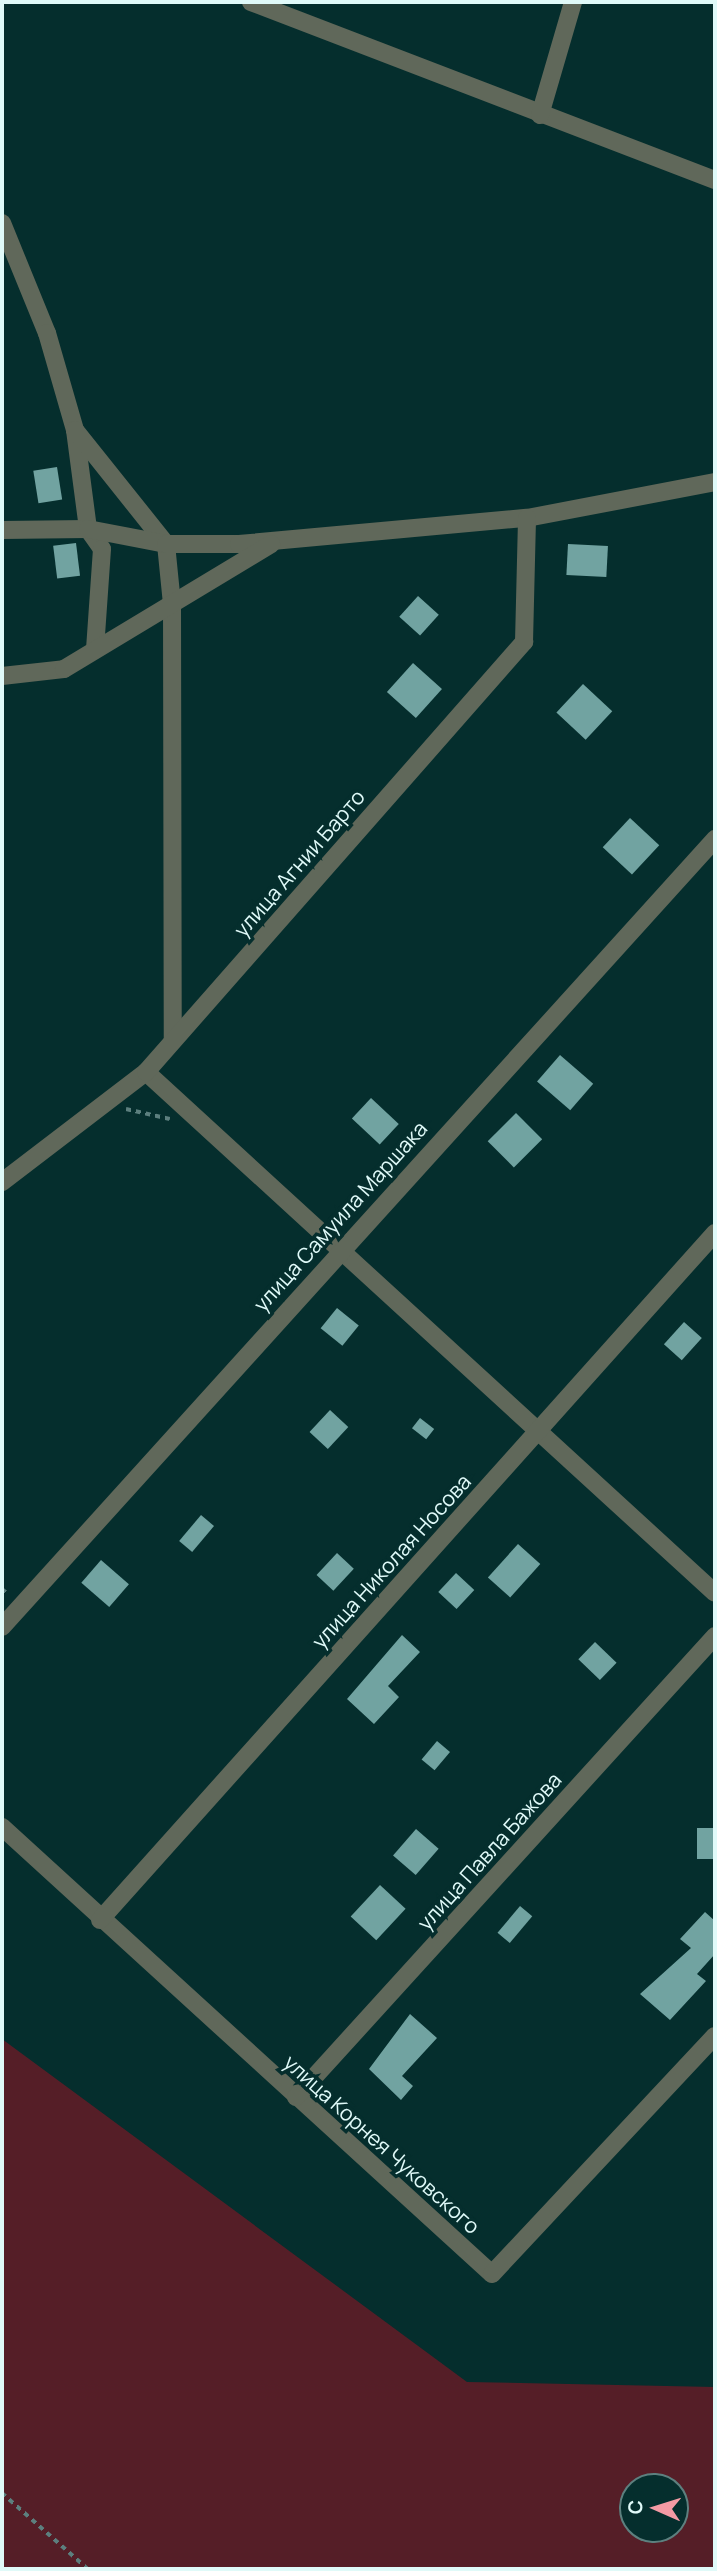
<!DOCTYPE html>
<meta charset="utf-8">
<style>
body{margin:0}
#map{position:relative;width:717px;height:2571px;overflow:hidden;background:#052e2d;font-family:Manrope,sans-serif}
div>[style]{position:absolute}
.green>*{inset:0;background:#551e27}
.building>*{inset:0;background:#71a3a1;transform-origin:0 0}
.path>*{height:3.5px;margin-top:-1.75px;transform-origin:0;background:repeating-linear-gradient(90deg,#5c7f7e 0 5px,transparent 0 10px)}
.minor>*{height:18px;margin:-9px;padding:0 9px;transform-origin:9px;border-radius:9px;background:#60685a}
span{translate:-50% -50%;white-space:nowrap;text-align:center;line-height:1.15;-webkit-text-stroke:7px #052e2d;paint-order:stroke}
.street-label{font-size:21px;color:#e0faf9}
.frame{position:absolute;inset:0;border:4px solid #e0faf9;pointer-events:none}
.north{position:absolute;left:619px;top:2473px;width:70px;height:70px;box-sizing:border-box;background:#052e2d;border:2px solid #5d807f;border-radius:50%;rotate:273deg;font-size:19px;font-weight:700;line-height:28px;text-align:center;color:#e0faf9}
.north::after{content:'';display:block;margin:auto;width:24px;height:32px;background:#f49aa4;clip-path:polygon(50% 0,100% 100%,50% 72%,0 100%)}
</style>
<div id="map">
<div class="green">
<div style="clip-path:polygon(evenodd,2px 2039px,467px 2382px,715px 2387px,715px 2569px,2px 2569px,2px 2039px,633px 2487px,675px 2487px,675px 2529px,633px 2529px,633px 2487px)"></div>
</div>
<div class="building">
<div style="left:57px;top:467px;width:33px;height:24px;rotate:81deg"></div>
<div style="left:76px;top:543px;width:33px;height:23px;rotate:83deg"></div>
<div style="left:568px;top:544px;width:40px;height:31px;rotate:3deg"></div>
<div style="left:418px;top:596px;width:28px;height:28px;rotate:42deg"></div>
<div style="left:413px;top:663px;width:39px;height:39px;rotate:42deg"></div>
<div style="left:583px;top:684px;width:40px;height:39px;rotate:43deg"></div>
<div style="left:630px;top:818px;width:40px;height:40px;rotate:43deg"></div>
<div style="left:560px;top:1055px;width:44px;height:35px;rotate:41deg"></div>
<div style="left:371px;top:1098px;width:38px;height:28px;rotate:43deg"></div>
<div style="left:516px;top:1113px;width:37px;height:40px;rotate:45deg"></div>
<div style="left:337px;top:1308px;width:28px;height:26px;rotate:39deg"></div>
<div style="left:684px;top:1322px;width:24px;height:30px;rotate:42deg"></div>
<div style="left:330px;top:1410px;width:25px;height:30px;rotate:43deg"></div>
<div style="left:420px;top:1418px;width:18px;height:13px;rotate:38deg"></div>
<div style="left:201px;top:1515px;width:17px;height:34px;rotate:40deg"></div>
<div style="left:518px;top:1544px;width:30px;height:45px;rotate:42deg"></div>
<div style="left:337px;top:1553px;width:23px;height:30px;rotate:43deg"></div>
<div style="left:101px;top:1560px;width:37px;height:30px;rotate:41deg"></div>
<div style="left:456px;top:1573px;width:25px;height:26px;rotate:43deg"></div>
<div style="clip-path:polygon(402px 1635px,420px 1652px,388px 1686px,399px 1697px,374px 1724px,347px 1699px)"></div>
<div style="left:595px;top:1642px;width:30px;height:24px;rotate:44deg"></div>
<div style="left:437px;top:1741px;width:17px;height:24px;rotate:40deg"></div>
<div style="left:697px;top:1828px;width:18px;height:31px"></div>
<div style="left:416px;top:1829px;width:30px;height:35px;rotate:41deg"></div>
<div style="left:380px;top:1885px;width:35px;height:43px;rotate:43deg"></div>
<div style="left:520px;top:1906px;width:16px;height:35px;rotate:40deg"></div>
<div style="clip-path:polygon(705px 1912px,715px 1921px,715px 1954px,697px 1974px,706px 1981px,670px 2020px,640px 1994px,691px 1948px,680px 1939px)"></div>
<div style="clip-path:polygon(410px 2014px,437px 2038px,402px 2076px,413px 2086px,401px 2100px,369px 2069px)"></div>
</div>
<div class="path">
<div style="left:126px;top:1109px;width:45px;rotate:12.8deg"></div>
<div style="left:2px;top:1589px;width:9px;rotate:41deg"></div>
<div style="left:2px;top:2493px;width:115px;rotate:41.5deg"></div>
</div>
<div class="minor">
<div style="left:251px;top:2px;width:497px;rotate:21deg"></div>
<div style="left:540px;top:115px;width:118px;rotate:-73.7deg"></div>
<div style="left:2px;top:223px;width:119px;rotate:67.8deg"></div>
<div style="left:47px;top:333px;width:101px;rotate:73.9deg"></div>
<div style="left:75px;top:430px;width:100px;rotate:82.5deg"></div>
<div style="left:88px;top:529px;width:24px;rotate:55deg"></div>
<div style="left:102px;top:549px;width:101px;rotate:94deg"></div>
<div style="left:75px;top:430px;width:146px;rotate:51.4deg"></div>
<div style="left:166px;top:544px;width:60px;rotate:84.3deg"></div>
<div style="left:172px;top:604px;width:437px;rotate:89.9deg"></div>
<div style="left:2px;top:530px;width:86px;rotate:-0.7deg"></div>
<div style="left:88px;top:529px;width:79px;rotate:10.9deg"></div>
<div style="left:166px;top:544px;width:73px"></div>
<div style="left:239px;top:544px;width:289px;rotate:-5.2deg"></div>
<div style="left:527px;top:518px;width:191px;rotate:-10.8deg"></div>
<div style="left:2px;top:676px;width:62px;rotate:-6.4deg"></div>
<div style="left:64px;top:669px;width:242px;rotate:-31.1deg"></div>
<div style="left:146px;top:1072px;width:771px;rotate:42.48deg"></div>
<div style="left:2px;top:1182px;width:181px;rotate:-37.4deg"></div>
<div style="left:146px;top:1072px;width:573px;rotate:-48.68deg"></div>
<div style="left:524px;top:642px;width:124px;rotate:-88.6deg"></div>
<div style="left:2px;top:1627px;width:1063px;rotate:-47.86deg"></div>
<div style="left:2px;top:1827px;width:663px;rotate:42.37deg"></div>
<div style="left:492px;top:2274px;width:326px;rotate:-46.9deg"></div>
<div style="left:100px;top:1920px;width:922px;rotate:-48.17deg"></div>
<div style="left:296px;top:2097px;width:623px;rotate:-47.73deg"></div>
</div>
<div class="street-label">
<span style="left:299px;top:863px;rotate:-49deg">улица Агнии Барто</span>
<span style="left:340px;top:1216px;rotate:-48deg">улица Самуила Маршака</span>
<span style="left:391px;top:1561px;rotate:-48deg">улица Николая Носова</span>
<span style="left:489px;top:1851px;rotate:-48deg">улица Павла Бажова</span>
<span style="left:382px;top:2144px;rotate:42deg">улица Корнея Чуковского</span>
</div>
<div class="frame"></div>
<div class="north">С</div>
</div>
